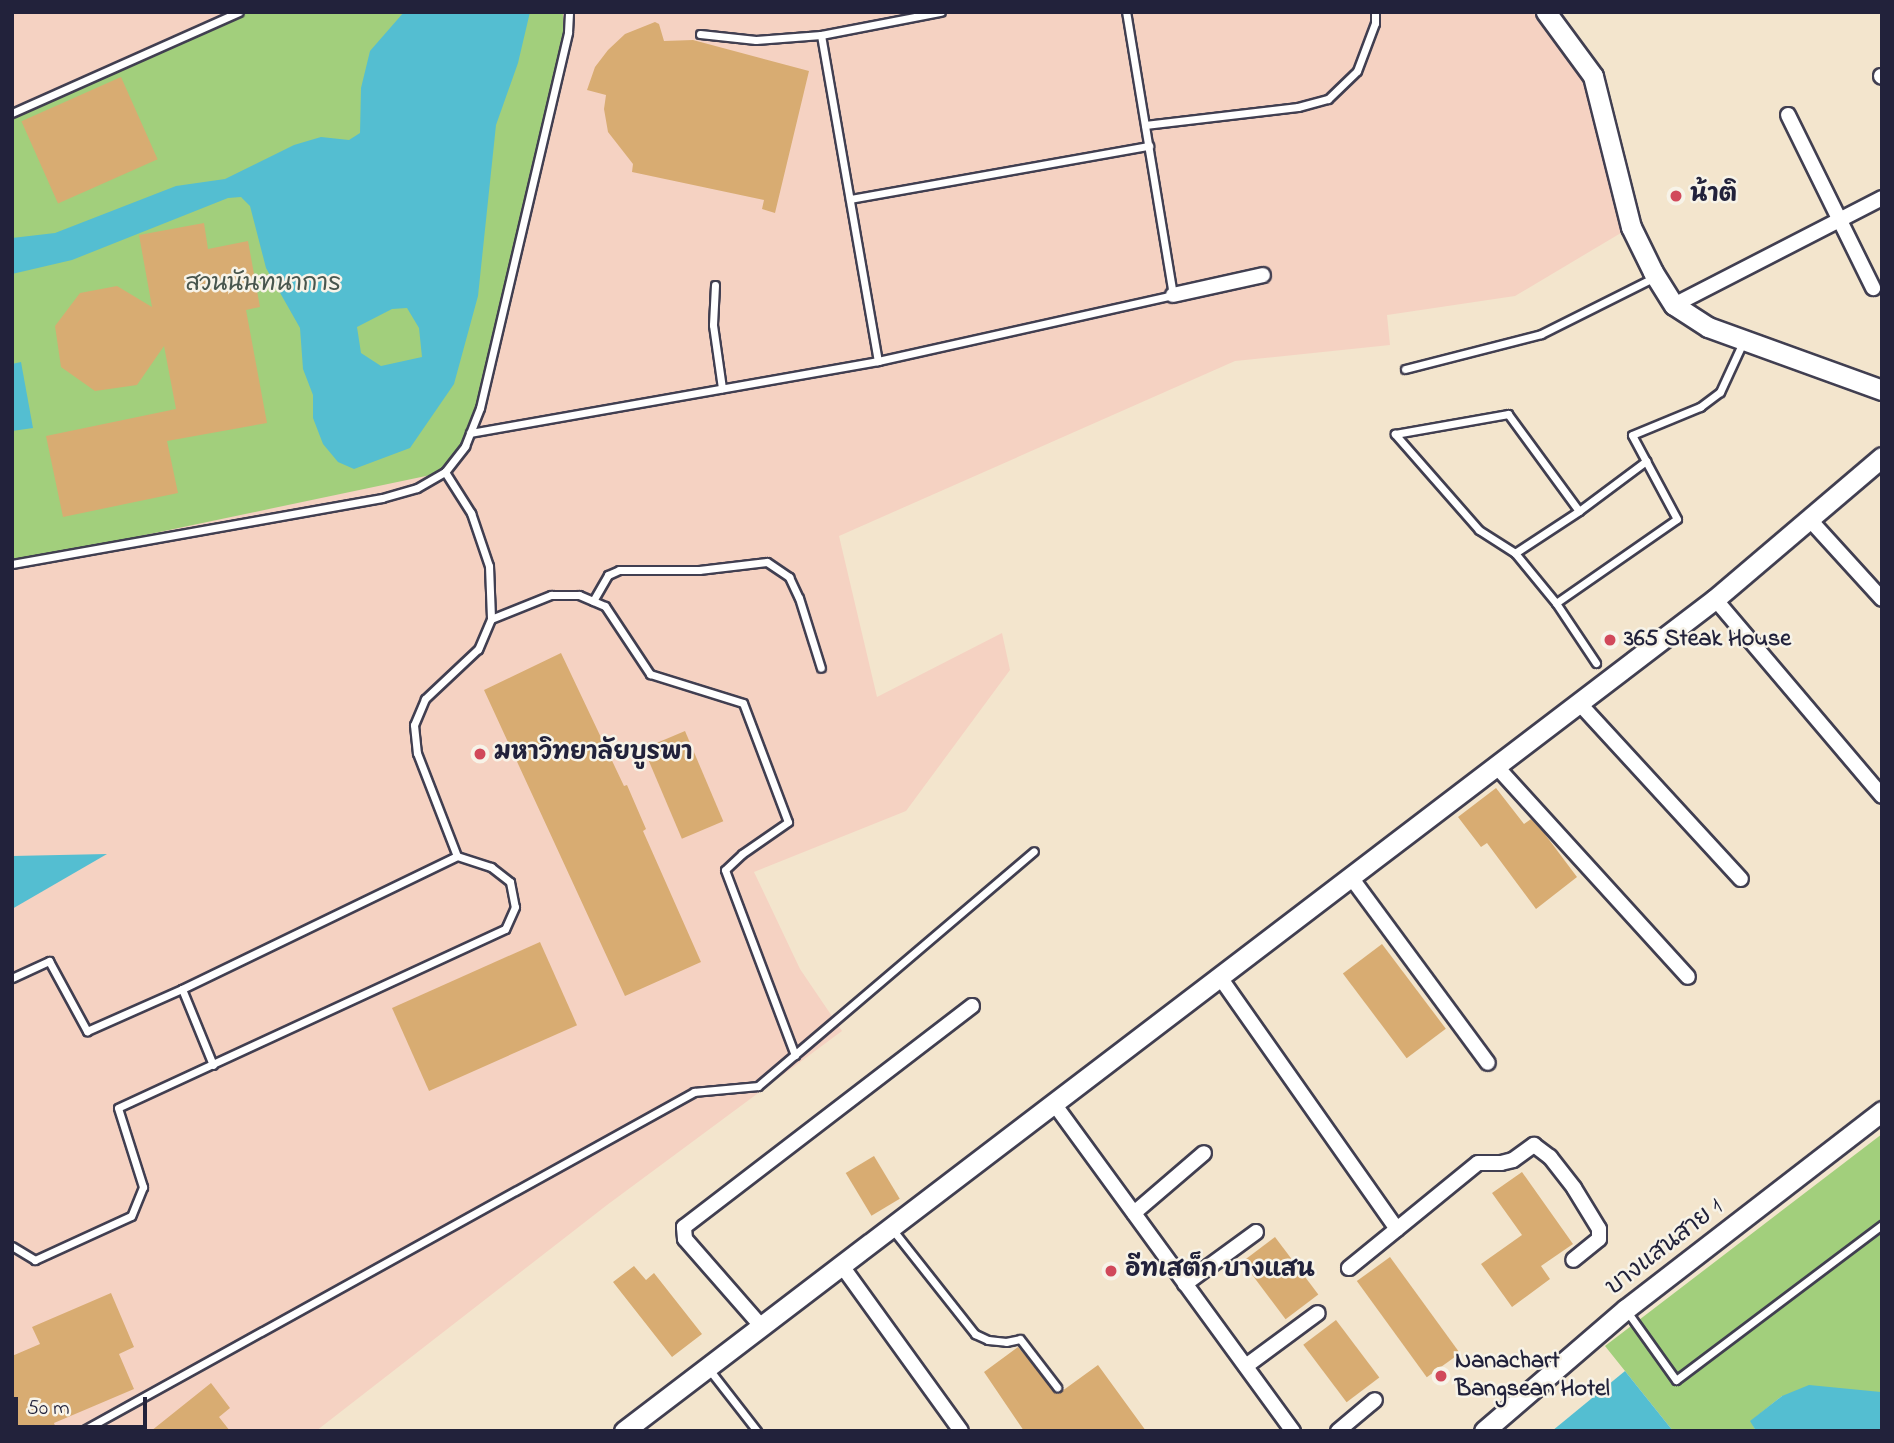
<!DOCTYPE html>
<meta charset="utf-8">
<style>
body{margin:0}
#map{position:relative;width:1894px;height:1443px;overflow:hidden;background:#f3e5cd;font-family:"Indie Flower","Playpen Sans Thai",sans-serif}
div>[style]{position:absolute}
.built>*{inset:0;background:#f5d2c2}
.green>*{inset:0;background:#a2cf7c}
.water>*{inset:0;background:#54bed1}
.building>*{inset:0;background:#d8ac72;transform-origin:0 0}
.roads{filter:drop-shadow(2px 0 #413f51) drop-shadow(-2px 0 #413f51) drop-shadow(0 2px #413f51) drop-shadow(0 -2px #413f51)}
.service>*{height:7px;margin:-3.5px;padding:0 3.5px;transform-origin:3.5px;border-radius:3.5px;background:#fff}
.minor>*{height:14px;margin:-7px;padding:0 7px;transform-origin:7px;border-radius:7px;background:#fff}
.tertiary>*{height:19px;margin:-9.5px;padding:0 9.5px;transform-origin:9.5px;border-radius:9.5px;background:#fff}
.dots>*{width:19px;height:19px;translate:-50% -50%;box-sizing:border-box;border:4px solid #f7f3e8;border-radius:50%}
span{translate:-50% -50%;white-space:nowrap;text-align:center;line-height:1.15;-webkit-text-stroke:5px #f7f3e8;paint-order:stroke}
.poi-label{font-size:24px;color:#22223b;font-weight:700}
.left{translate:0 -50%;text-align:left}
.park-label{font-size:24px;color:#48564e}
.street-label{font-size:24px;color:#22223b}
.frame{position:absolute;inset:0;border:14px solid #22223b;pointer-events:none}
.scale{position:absolute;left:14px;top:1397px;width:133px;height:32px;box-sizing:border-box;border:4px solid #22223b;border-top:0;padding-left:9px;font-size:21px;line-height:24px;white-space:nowrap;color:#22223b;-webkit-text-stroke:5px #f7f3e8;paint-order:stroke}
</style>
<div id="map">
<div class="built">
<div style="clip-path:polygon(12px 12px,1546px 12px,1593px 76px,1631px 227px,1515px 296px,1387px 315px,1390px 345px,1235px 361px,839px 536px,877px 697px,1002px 633px,1010px 670px,906px 811px,754px 872px,800px 969px,842px 1031px,607px 1205px,316px 1431px,12px 1431px)"></div>
</div>
<div class="green">
<div style="clip-path:polygon(239px 12px,563px 12px,563px 56px,480px 408px,445px 472px,12px 563px,12px 113px)"></div>
<div style="clip-path:polygon(1882px 1134px,1882px 1393px,1782px 1396px,1751px 1421px,1756px 1431px,1673px 1431px,1605px 1346px)"></div>
</div>
<div class="water">
<div style="clip-path:polygon(evenodd,404px 12px,530px 12px,518px 63px,496px 125px,478px 296px,454px 384px,410px 448px,354px 469px,338px 462px,323px 444px,313px 418px,313px 395px,303px 369px,300px 328px,266px 268px,250px 206px,241px 197px,228px 198px,72px 260px,12px 274px,12px 238px,55px 233px,176px 186px,225px 179px,294px 145px,321px 137px,349px 140px,360px 133px,361px 88px,370px 51px,404px 12px,407px 308px,419px 328px,422px 357px,381px 366px,361px 353px,357px 327px,392px 309px,407px 308px)"></div>
<div style="clip-path:polygon(21px 362px,33px 428px,12px 431px,12px 364px)"></div>
<div style="clip-path:polygon(107px 854px,12px 909px,12px 856px)"></div>
<div style="clip-path:polygon(1625px 1371px,1673px 1431px,1552px 1431px)"></div>
<div style="clip-path:polygon(1809px 1385px,1881px 1392px,1882px 1431px,1756px 1431px,1750px 1421px,1782px 1396px)"></div>
</div>
<div class="building">
<div style="clip-path:polygon(655px 22px,659px 24px,664px 41px,693px 40px,809px 71px,775px 213px,762px 209px,764px 200px,632px 172px,633px 164px,608px 132px,604px 109px,606px 95px,587px 90px,595px 67px,608px 50px,625px 34px)"></div>
<div style="left:121px;top:77px;width:90px;height:109px;rotate:66deg"></div>
<div style="clip-path:polygon(204px 223px,208px 249px,248px 241px,260px 307px,246px 310px,267px 423px,167px 441px,178px 493px,63px 517px,46px 436px,176px 409px,164px 346px,137px 385px,95px 391px,61px 367px,55px 326px,80px 293px,117px 286px,152px 307px,139px 235px)"></div>
<div style="clip-path:polygon(561px 653px,624px 786px,627px 785px,646px 829px,643px 831px,701px 962px,625px 996px,484px 690px)"></div>
<div style="left:685px;top:731px;width:98px;height:45px;rotate:67deg"></div>
<div style="clip-path:polygon(1496px 788px,1524px 824px,1531px 819px,1544px 833px,1577px 877px,1536px 909px,1487px 843px,1481px 847px,1458px 817px)"></div>
<div style="left:540px;top:942px;width:91px;height:162px;rotate:66deg"></div>
<div style="left:1382px;top:944px;width:106px;height:49px;rotate:53deg"></div>
<div style="left:874px;top:1156px;width:50px;height:33px;rotate:59deg"></div>
<div style="clip-path:polygon(1522px 1172px,1573px 1244px,1541px 1266px,1550px 1279px,1512px 1307px,1481px 1264px,1522px 1235px,1492px 1193px)"></div>
<div style="left:1275px;top:1237px;width:72px;height:41px;rotate:53deg"></div>
<div style="left:1390px;top:1257px;width:119px;height:41px;rotate:54deg"></div>
<div style="clip-path:polygon(634px 1266px,646px 1280px,654px 1273px,702px 1334px,672px 1357px,613px 1282px)"></div>
<div style="clip-path:polygon(111px 1293px,134px 1347px,119px 1354px,134px 1389px,54px 1423px,57px 1431px,12px 1431px,12px 1356px,40px 1344px,32px 1327px)"></div>
<div style="left:1336px;top:1320px;width:72px;height:41px;rotate:53deg"></div>
<div style="clip-path:polygon(1018px 1347px,1058px 1394px,1098px 1365px,1146px 1431px,1024px 1431px,984px 1372px)"></div>
<div style="clip-path:polygon(211px 1383px,230px 1408px,219px 1417px,230px 1431px,151px 1431px)"></div>
</div>
<div class="roads">
<div class="service">
<div style="left:700px;top:34px;width:56px;rotate:6.1deg"></div>
<div style="left:756px;top:40px;width:65px;rotate:-4.4deg"></div>
<div style="left:821px;top:35px;width:122px;rotate:-10.9deg"></div>
<div style="left:821px;top:35px;width:331px;rotate:80.1deg"></div>
<div style="left:12px;top:113px;width:248px;rotate:-24deg"></div>
<div style="left:1145px;top:125px;width:154px;rotate:-6.7deg"></div>
<div style="left:1298px;top:107px;width:31px;rotate:-15deg"></div>
<div style="left:1328px;top:99px;width:40px;rotate:-44deg"></div>
<div style="left:1357px;top:71px;width:51px;rotate:-69.4deg"></div>
<div style="left:1375px;top:23px;width:11px;rotate:-90deg"></div>
<div style="left:850px;top:199px;width:304px;rotate:-10.1deg"></div>
<div style="left:715px;top:285px;width:40px;rotate:92.9deg"></div>
<div style="left:713px;top:325px;width:64px;rotate:81.9deg"></div>
<div style="left:1405px;top:369px;width:140px;rotate:-14.4deg"></div>
<div style="left:1541px;top:334px;width:127px;rotate:-26.6deg"></div>
<div style="left:470px;top:433px;width:414px;rotate:-10deg"></div>
<div style="left:878px;top:361px;width:302px;rotate:-12.6deg"></div>
<div style="left:1173px;top:295px;width:287px;rotate:-99.4deg"></div>
<div style="left:445px;top:472px;width:49px;rotate:57.6deg"></div>
<div style="left:471px;top:513px;width:56px;rotate:71.2deg"></div>
<div style="left:489px;top:566px;width:53px;rotate:87.8deg"></div>
<div style="left:491px;top:619px;width:33px;rotate:113deg"></div>
<div style="left:478px;top:649px;width:73px;rotate:136.7deg"></div>
<div style="left:425px;top:699px;width:28px;rotate:113deg"></div>
<div style="left:414px;top:725px;width:28px;rotate:84deg"></div>
<div style="left:417px;top:753px;width:110px;rotate:68.8deg"></div>
<div style="left:1515px;top:553px;width:77px;rotate:-33.3deg"></div>
<div style="left:12px;top:564px;width:376px;rotate:-10.1deg"></div>
<div style="left:382px;top:498px;width:36px;rotate:-16deg"></div>
<div style="left:417px;top:488px;width:32px;rotate:-30deg"></div>
<div style="left:445px;top:472px;width:33px;rotate:-52deg"></div>
<div style="left:465px;top:446px;width:41px;rotate:-68.5deg"></div>
<div style="left:480px;top:408px;width:386px;rotate:-76.8deg"></div>
<div style="left:568px;top:32px;width:20px;rotate:-87deg"></div>
<div style="left:593px;top:601px;width:30px;rotate:-60deg"></div>
<div style="left:608px;top:575px;width:12px;rotate:-24deg"></div>
<div style="left:619px;top:570px;width:80px"></div>
<div style="left:699px;top:570px;width:68px;rotate:-6.7deg"></div>
<div style="left:767px;top:562px;width:27px;rotate:34deg"></div>
<div style="left:789px;top:577px;width:23px;rotate:65deg"></div>
<div style="left:799px;top:598px;width:73px;rotate:72.6deg"></div>
<div style="left:1556px;top:603px;width:65px;rotate:-129.4deg"></div>
<div style="left:1515px;top:553px;width:43px;rotate:-147.4deg"></div>
<div style="left:1479px;top:530px;width:128px;rotate:-131.2deg"></div>
<div style="left:1395px;top:434px;width:115px;rotate:-10deg"></div>
<div style="left:1508px;top:414px;width:120px;rotate:53.8deg"></div>
<div style="left:1579px;top:511px;width:84px;rotate:-36.7deg"></div>
<div style="left:491px;top:619px;width:65px;rotate:-21.8deg"></div>
<div style="left:551px;top:595px;width:28px"></div>
<div style="left:579px;top:595px;width:28px;rotate:23deg"></div>
<div style="left:605px;top:606px;width:82px;rotate:56.5deg"></div>
<div style="left:650px;top:674px;width:97px;rotate:17.3deg"></div>
<div style="left:743px;top:703px;width:127px;rotate:69.3deg"></div>
<div style="left:788px;top:822px;width:56px;rotate:145.2deg"></div>
<div style="left:742px;top:854px;width:23px;rotate:137deg"></div>
<div style="left:725px;top:870px;width:198px;rotate:69.3deg"></div>
<div style="left:1596px;top:663px;width:72px;rotate:-123.7deg"></div>
<div style="left:1556px;top:603px;width:147px;rotate:-34.8deg"></div>
<div style="left:1677px;top:519px;width:95px;rotate:-118.2deg"></div>
<div style="left:1632px;top:435px;width:74px;rotate:-22.4deg"></div>
<div style="left:1700px;top:407px;width:25px;rotate:-37deg"></div>
<div style="left:1720px;top:392px;width:57px;rotate:-65.2deg"></div>
<div style="left:12px;top:978px;width:41px;rotate:-24.7deg"></div>
<div style="left:49px;top:961px;width:80px;rotate:61.5deg"></div>
<div style="left:87px;top:1031px;width:104px;rotate:-23.9deg"></div>
<div style="left:182px;top:989px;width:305px;rotate:-25.8deg"></div>
<div style="left:457px;top:856px;width:36px;rotate:18deg"></div>
<div style="left:491px;top:867px;width:24px;rotate:38deg"></div>
<div style="left:510px;top:882px;width:25px;rotate:79deg"></div>
<div style="left:515px;top:907px;width:24px;rotate:114deg"></div>
<div style="left:505px;top:929px;width:426px;rotate:155.2deg"></div>
<div style="left:118px;top:1108px;width:83px;rotate:72.4deg"></div>
<div style="left:143px;top:1187px;width:31px;rotate:112deg"></div>
<div style="left:131px;top:1216px;width:106px;rotate:155.4deg"></div>
<div style="left:35px;top:1260px;width:27px;rotate:-149deg"></div>
<div style="left:182px;top:989px;width:82px;rotate:67.8deg"></div>
<div style="left:892px;top:1229px;width:134px;rotate:51.7deg"></div>
<div style="left:975px;top:1334px;width:14px;rotate:25deg"></div>
<div style="left:988px;top:1340px;width:18px;rotate:6deg"></div>
<div style="left:1006px;top:1342px;width:14px;rotate:-12deg"></div>
<div style="left:1020px;top:1339px;width:61px;rotate:52.4deg"></div>
<div style="left:1626px;top:1310px;width:86px;rotate:54.5deg"></div>
<div style="left:1676px;top:1380px;width:258px;rotate:-37deg"></div>
<div style="left:708px;top:1368px;width:80px;rotate:52.1deg"></div>
<div style="left:82px;top:1431px;width:700px;rotate:-28.98deg"></div>
<div style="left:694px;top:1092px;width:64px;rotate:-5.4deg"></div>
<div style="left:758px;top:1086px;width:362px;rotate:-40.4deg"></div>
</div>
<div class="minor">
<div style="left:1881px;top:76px;width:1px;rotate:45deg"></div>
<div style="left:1788px;top:115px;width:193px;rotate:63.8deg"></div>
<div style="left:1173px;top:295px;width:92px;rotate:-12.5deg"></div>
<div style="left:1674px;top:305px;width:234px;rotate:-27.2deg"></div>
<div style="left:1811px;top:521px;width:105px;rotate:47.7deg"></div>
<div style="left:1715px;top:599px;width:258px;rotate:49.7deg"></div>
<div style="left:1579px;top:703px;width:239px;rotate:47.4deg"></div>
<div style="left:1496px;top:766px;width:285px;rotate:47.7deg"></div>
<div style="left:1350px;top:876px;width:232px;rotate:53.6deg"></div>
<div style="left:1219px;top:976px;width:309px;rotate:54.9deg"></div>
<div style="left:1397px;top:1229px;width:62px;rotate:140.9deg"></div>
<div style="left:1055px;top:1105px;width:404px;rotate:53.9deg"></div>
<div style="left:1134px;top:1213px;width:92px;rotate:-40.6deg"></div>
<div style="left:1397px;top:1229px;width:104px;rotate:-39.2deg"></div>
<div style="left:1478px;top:1163px;width:23px"></div>
<div style="left:1501px;top:1163px;width:12px;rotate:-14deg"></div>
<div style="left:1513px;top:1160px;width:26px;rotate:-36deg"></div>
<div style="left:1534px;top:1145px;width:20px;rotate:37deg"></div>
<div style="left:1550px;top:1157px;width:39px;rotate:52deg"></div>
<div style="left:1574px;top:1188px;width:48px;rotate:58.6deg"></div>
<div style="left:1599px;top:1229px;width:10px;rotate:90deg"></div>
<div style="left:1599px;top:1239px;width:33px;rotate:141deg"></div>
<div style="left:842px;top:1266px;width:203px;rotate:54.2deg"></div>
<div style="left:1185px;top:1284px;width:88px;rotate:-36.2deg"></div>
<div style="left:762px;top:1327px;width:117px;rotate:-131.2deg"></div>
<div style="left:685px;top:1239px;width:12px;rotate:-95deg"></div>
<div style="left:684px;top:1227px;width:363px;rotate:-37.5deg"></div>
<div style="left:1246px;top:1366px;width:89px;rotate:-36.4deg"></div>
<div style="left:1338px;top:1431px;width:48px;rotate:-40deg"></div>
</div>
<div class="tertiary">
<div style="left:1546px;top:12px;width:79px;rotate:53.7deg"></div>
<div style="left:1593px;top:76px;width:156px;rotate:75.9deg"></div>
<div style="left:1631px;top:227px;width:50px;rotate:63.9deg"></div>
<div style="left:1653px;top:272px;width:39px;rotate:58deg"></div>
<div style="left:1674px;top:305px;width:40px;rotate:32.9deg"></div>
<div style="left:1708px;top:327px;width:185px;rotate:19.9deg"></div>
<div style="left:624px;top:1431px;width:1372px;rotate:-37.33deg"></div>
<div style="left:1715px;top:599px;width:219px;rotate:-40.4deg"></div>
<div style="left:1484px;top:1431px;width:187px;rotate:-40.7deg"></div>
<div style="left:1626px;top:1309px;width:324px;rotate:-37.7deg"></div>
</div>
</div>
<div class="dots">
<div style="left:1676px;top:196px;background:#d1495b"></div>
<div style="left:1610px;top:640px;background:#d1495b"></div>
<div style="left:480px;top:754px;background:#d1495b"></div>
<div style="left:1111px;top:1271px;background:#d1495b"></div>
<div style="left:1441px;top:1376px;background:#d1495b"></div>
</div>
<div class="poi-label">
<span class="left" style="left:1690px;top:196px">น้าติ</span>
<span class="left" style="left:1624px;top:640px">365 Steak House</span>
<span class="left" style="left:494px;top:754px">มหาวิทยาลัยบูรพา</span>
<span class="left" style="left:1125px;top:1271px">อีทเสต็ก บางแสน</span>
<span class="left" style="left:1455px;top:1376px">Nanachart<br>Bangsean Hotel</span>
</div>
<div class="park-label">
<span style="left:263px;top:285px">สวนนันทนาการ</span>
</div>
<div class="street-label">
<span style="left:1665px;top:1248px;rotate:-38deg">บางแสนสาย 1</span>
</div>
<div class="frame"></div>
<div class="scale">50 m</div>
</div>
